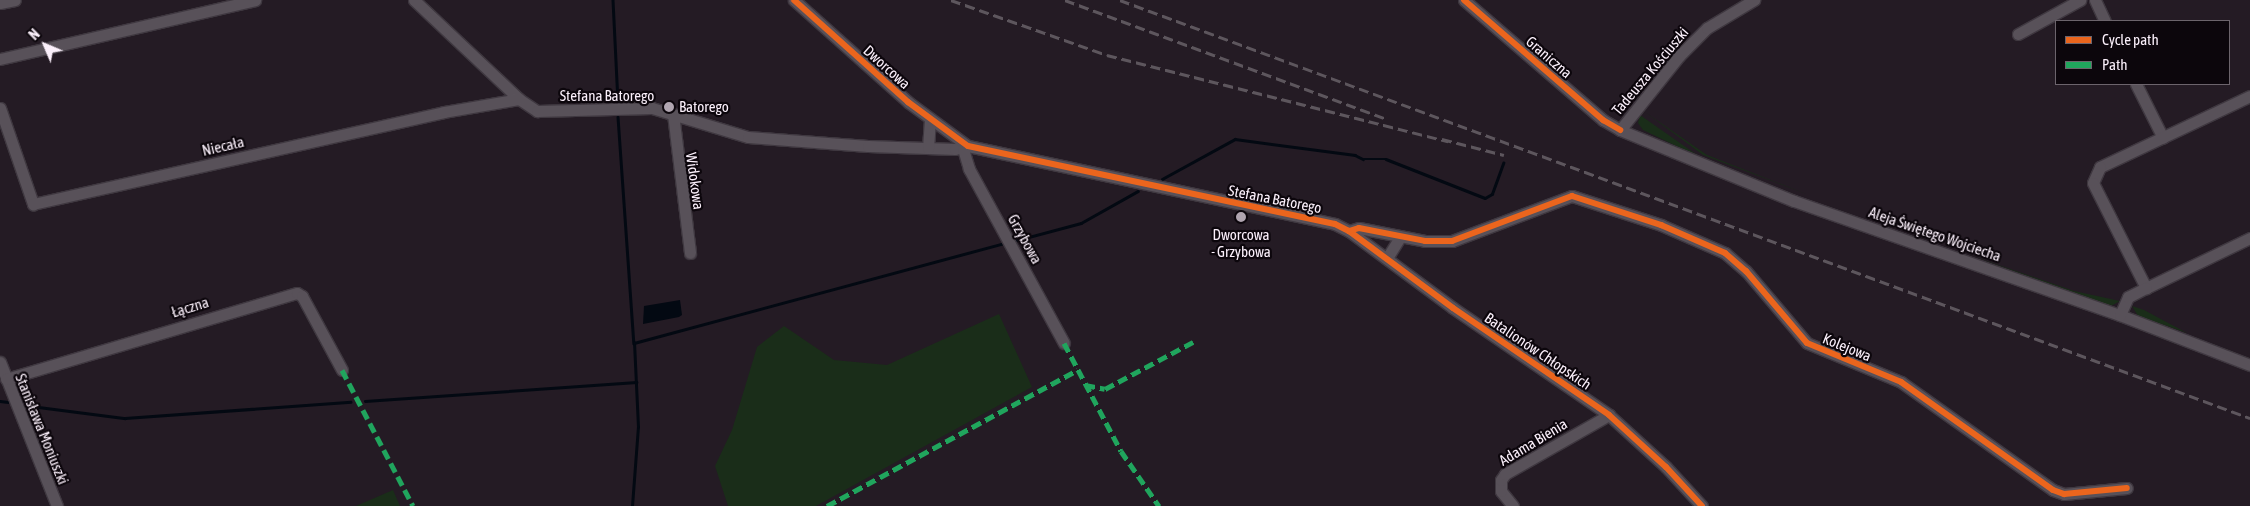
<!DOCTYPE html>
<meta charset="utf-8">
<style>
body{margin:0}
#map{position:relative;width:2250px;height:506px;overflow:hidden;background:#241b24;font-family:"Asap Condensed",sans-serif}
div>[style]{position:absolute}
.green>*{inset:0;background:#1a2d19}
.water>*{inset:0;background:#030912}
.stream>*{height:2.5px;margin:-1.25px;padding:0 1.25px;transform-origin:1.25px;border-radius:1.25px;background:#030912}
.roads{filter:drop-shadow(1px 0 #3f3840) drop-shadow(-1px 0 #3f3840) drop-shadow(0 1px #3f3840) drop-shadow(0 -1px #3f3840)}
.minor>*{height:11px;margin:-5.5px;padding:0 5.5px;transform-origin:5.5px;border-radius:5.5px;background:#585159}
.rail>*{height:2.5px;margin-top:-1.25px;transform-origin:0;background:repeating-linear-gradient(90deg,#5d565d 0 10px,transparent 0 15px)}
.quiet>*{height:5px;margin-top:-2.5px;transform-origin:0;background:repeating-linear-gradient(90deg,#20a55d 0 10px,transparent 0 15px)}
.cycleway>*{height:6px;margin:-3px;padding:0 3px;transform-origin:3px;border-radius:3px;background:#eb651d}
.dots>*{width:14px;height:14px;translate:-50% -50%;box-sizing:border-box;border:2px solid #0c060c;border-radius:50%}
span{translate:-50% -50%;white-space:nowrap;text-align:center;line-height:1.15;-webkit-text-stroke:4.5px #0c060c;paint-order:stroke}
.street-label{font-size:15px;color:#fbf0fb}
.poi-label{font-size:15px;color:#fbf0fb}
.left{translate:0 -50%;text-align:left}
.legend{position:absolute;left:2055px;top:20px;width:175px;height:65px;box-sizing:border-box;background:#0c060c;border:1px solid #6c646c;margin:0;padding:6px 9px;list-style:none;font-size:15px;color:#fbf0fb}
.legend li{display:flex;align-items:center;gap:10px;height:25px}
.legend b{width:25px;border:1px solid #6c646c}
.north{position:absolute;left:20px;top:20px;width:50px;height:50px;-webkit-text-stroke:4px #0c060c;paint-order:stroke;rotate:315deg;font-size:14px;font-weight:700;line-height:20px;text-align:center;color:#fbf0fb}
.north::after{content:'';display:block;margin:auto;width:18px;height:22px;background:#fbf0fb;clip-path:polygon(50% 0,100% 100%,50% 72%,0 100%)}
</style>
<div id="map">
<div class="green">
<div style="clip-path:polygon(1645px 112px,1707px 155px,1809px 195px,1703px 155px)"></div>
<div style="clip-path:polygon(1640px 115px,1700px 157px,1805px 198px,1693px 154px,1643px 130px,1638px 123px)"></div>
<div style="clip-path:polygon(1967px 254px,2074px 291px,2120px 301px,2111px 306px)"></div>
<div style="clip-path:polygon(2132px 306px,2144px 310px,2187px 333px,2138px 316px)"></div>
<div style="clip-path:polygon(999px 314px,1032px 387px,816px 506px,728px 506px,715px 466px,732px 430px,757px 347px,784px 326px,834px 360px,887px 365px)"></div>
<div style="clip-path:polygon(393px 490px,400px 506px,356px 506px)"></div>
</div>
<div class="water">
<div style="clip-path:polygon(680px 300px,682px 315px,679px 317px,643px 324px,644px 306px)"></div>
</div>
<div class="stream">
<div style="left:613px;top:0;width:103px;rotate:87.2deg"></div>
<div style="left:618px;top:117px;width:227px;rotate:86deg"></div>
<div style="left:1162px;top:179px;width:83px;rotate:-28.7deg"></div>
<div style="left:1235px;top:139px;width:121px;rotate:7.6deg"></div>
<div style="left:1355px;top:155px;width:9px;rotate:27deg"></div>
<div style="left:1363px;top:159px;width:23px"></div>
<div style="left:1386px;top:159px;width:106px;rotate:21.5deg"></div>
<div style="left:1485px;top:198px;width:8px;rotate:-30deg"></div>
<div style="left:1492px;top:194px;width:33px;rotate:-70deg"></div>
<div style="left:1014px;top:241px;width:69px;rotate:-15deg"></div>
<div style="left:1081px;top:223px;width:65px;rotate:-29.3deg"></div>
<div style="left:0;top:401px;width:8px;rotate:7deg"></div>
<div style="left:365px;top:401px;width:272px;rotate:-4deg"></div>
<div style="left:23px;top:405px;width:103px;rotate:7.3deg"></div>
<div style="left:125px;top:418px;width:226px;rotate:-4.1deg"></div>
<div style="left:632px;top:506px;width:79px;rotate:-85.7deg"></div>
<div style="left:638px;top:427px;width:84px;rotate:-92.7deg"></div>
<div style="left:634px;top:343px;width:381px;rotate:-15.1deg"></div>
</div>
<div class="roads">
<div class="minor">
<div style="left:414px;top:0;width:144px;rotate:43.3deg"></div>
<div style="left:519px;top:99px;width:22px;rotate:34deg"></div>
<div style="left:537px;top:111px;width:115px;rotate:-1.5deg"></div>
<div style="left:652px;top:108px;width:100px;rotate:16.8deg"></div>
<div style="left:748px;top:137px;width:120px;rotate:4.3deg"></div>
<div style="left:868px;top:146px;width:87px;rotate:2deg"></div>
<div style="left:955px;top:149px;width:13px;rotate:-13deg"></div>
<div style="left:794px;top:0;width:153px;rotate:41.8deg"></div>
<div style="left:908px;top:102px;width:74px;rotate:36.3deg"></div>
<div style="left:968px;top:146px;width:375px;rotate:12deg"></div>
<div style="left:1335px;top:224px;width:16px;rotate:27deg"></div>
<div style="left:1349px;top:231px;width:129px;rotate:36.5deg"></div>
<div style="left:1453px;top:308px;width:189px;rotate:34.4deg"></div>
<div style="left:1609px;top:415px;width:77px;rotate:42.4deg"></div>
<div style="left:1666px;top:467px;width:53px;rotate:47.3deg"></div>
<div style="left:1464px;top:0;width:184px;rotate:40.8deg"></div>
<div style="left:1603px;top:120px;width:20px;rotate:30deg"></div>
<div style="left:1620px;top:130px;width:188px;rotate:22.2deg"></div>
<div style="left:1794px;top:201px;width:345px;rotate:19.3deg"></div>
<div style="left:2120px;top:315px;width:139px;rotate:21deg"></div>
<div style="left:2095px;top:0;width:23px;rotate:65deg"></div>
<div style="left:0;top:3px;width:15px;rotate:-11deg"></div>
<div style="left:2018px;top:34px;width:71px;rotate:-28.7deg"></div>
<div style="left:0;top:59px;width:262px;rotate:-13deg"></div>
<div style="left:2136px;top:84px;width:60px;rotate:63.4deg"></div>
<div style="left:2250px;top:96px;width:166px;rotate:154.7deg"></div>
<div style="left:2100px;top:167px;width:17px;rotate:114deg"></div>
<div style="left:2093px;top:183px;width:118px;rotate:63.2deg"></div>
<div style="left:2146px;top:288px;width:115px;rotate:-25.7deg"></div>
<div style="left:0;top:108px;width:102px;rotate:71deg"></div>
<div style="left:33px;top:204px;width:421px;rotate:-12.6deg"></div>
<div style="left:444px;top:112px;width:76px;rotate:-9.8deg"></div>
<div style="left:673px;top:114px;width:140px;rotate:83deg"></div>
<div style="left:1620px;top:130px;width:95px;rotate:-51.4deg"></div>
<div style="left:1679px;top:56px;width:40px;rotate:-45deg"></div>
<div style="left:1707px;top:28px;width:55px;rotate:-30.8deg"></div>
<div style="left:928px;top:148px;width:27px;rotate:-86deg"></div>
<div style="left:963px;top:149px;width:21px;rotate:73deg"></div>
<div style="left:969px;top:169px;width:198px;rotate:61.4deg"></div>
<div style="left:1349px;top:231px;width:10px;rotate:-17deg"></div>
<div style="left:1359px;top:228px;width:67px;rotate:11.1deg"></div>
<div style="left:1425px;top:241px;width:27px"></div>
<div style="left:1452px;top:241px;width:128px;rotate:-20.6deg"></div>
<div style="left:1572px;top:196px;width:94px;rotate:18deg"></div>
<div style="left:1661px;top:225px;width:70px;rotate:23.6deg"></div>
<div style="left:1725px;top:253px;width:28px;rotate:41deg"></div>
<div style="left:1746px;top:271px;width:94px;rotate:49.7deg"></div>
<div style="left:1807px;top:343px;width:102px;rotate:22.5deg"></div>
<div style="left:1901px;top:382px;width:186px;rotate:35.4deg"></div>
<div style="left:2053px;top:490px;width:12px;rotate:20deg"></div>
<div style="left:2064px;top:494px;width:63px;rotate:-5.4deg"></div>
<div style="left:1387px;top:258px;width:25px;rotate:-58deg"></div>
<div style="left:2120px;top:315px;width:20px;rotate:-66deg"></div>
<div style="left:2128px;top:297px;width:20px;rotate:-27deg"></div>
<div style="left:0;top:362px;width:155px;rotate:68.4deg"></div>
<div style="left:6px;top:379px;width:303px;rotate:-16.5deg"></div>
<div style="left:297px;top:293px;width:6px;rotate:31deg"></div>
<div style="left:302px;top:296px;width:84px;rotate:61.6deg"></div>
<div style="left:1513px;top:506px;width:19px;rotate:-129deg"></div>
<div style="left:1501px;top:491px;width:11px;rotate:-90deg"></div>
<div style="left:1501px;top:480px;width:7px;rotate:-56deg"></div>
<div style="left:1505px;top:474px;width:120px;rotate:-29.6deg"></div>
</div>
</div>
<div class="rail">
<div style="left:951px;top:0;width:165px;rotate:19.4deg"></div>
<div style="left:1107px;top:55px;width:352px;rotate:14.2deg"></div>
<div style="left:1065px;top:0;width:342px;rotate:20.3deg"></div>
<div style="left:1120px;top:0;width:1205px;rotate:20.3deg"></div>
<div style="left:1442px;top:139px;width:64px;rotate:14.5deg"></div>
</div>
<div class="quiet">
<div style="left:1064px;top:343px;width:122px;rotate:62.2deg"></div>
<div style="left:1121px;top:451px;width:67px;rotate:55.4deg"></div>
<div style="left:342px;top:370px;width:153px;rotate:62.4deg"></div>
<div style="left:1085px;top:385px;width:20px;rotate:11deg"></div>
<div style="left:1105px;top:389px;width:100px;rotate:-28.1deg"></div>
<div style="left:827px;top:506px;width:285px;rotate:-28.5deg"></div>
</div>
<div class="cycleway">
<div style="left:794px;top:0;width:153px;rotate:41.8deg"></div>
<div style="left:908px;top:102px;width:74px;rotate:36.3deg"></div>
<div style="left:968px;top:146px;width:375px;rotate:12deg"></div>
<div style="left:1335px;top:224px;width:16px;rotate:27deg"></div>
<div style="left:1349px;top:231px;width:129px;rotate:36.5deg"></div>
<div style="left:1453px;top:308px;width:189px;rotate:34.4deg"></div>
<div style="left:1609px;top:415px;width:77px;rotate:42.4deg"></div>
<div style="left:1666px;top:467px;width:53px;rotate:47.3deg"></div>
<div style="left:1464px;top:0;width:184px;rotate:40.8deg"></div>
<div style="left:1603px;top:120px;width:20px;rotate:30deg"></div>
<div style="left:1349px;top:231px;width:10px;rotate:-17deg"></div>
<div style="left:1359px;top:228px;width:67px;rotate:11.1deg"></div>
<div style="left:1425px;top:241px;width:27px"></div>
<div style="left:1452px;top:241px;width:128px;rotate:-20.6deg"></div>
<div style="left:1572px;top:196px;width:94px;rotate:18deg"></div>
<div style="left:1661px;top:225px;width:70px;rotate:23.6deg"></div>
<div style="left:1725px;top:253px;width:28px;rotate:41deg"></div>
<div style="left:1746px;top:271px;width:94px;rotate:49.7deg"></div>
<div style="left:1807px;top:343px;width:102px;rotate:22.5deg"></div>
<div style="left:1901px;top:382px;width:186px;rotate:35.4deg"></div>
<div style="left:2053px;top:490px;width:12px;rotate:20deg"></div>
<div style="left:2064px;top:494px;width:63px;rotate:-5.4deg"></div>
</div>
<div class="dots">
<div style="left:669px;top:107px;background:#b0a5b0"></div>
<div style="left:1241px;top:217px;background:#b0a5b0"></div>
</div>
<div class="street-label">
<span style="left:1549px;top:57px;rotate:41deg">Graniczna</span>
<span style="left:887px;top:67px;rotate:42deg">Dworcowa</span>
<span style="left:1650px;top:71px;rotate:-50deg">Tadeusza Kościuszki</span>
<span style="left:607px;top:96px">Stefana Batorego</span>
<span style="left:223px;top:146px;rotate:-13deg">Niecała</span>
<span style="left:695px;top:181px;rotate:82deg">Widokowa</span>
<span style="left:1275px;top:199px;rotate:11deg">Stefana Batorego</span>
<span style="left:1935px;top:234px;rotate:19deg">Aleja Świętego Wojciecha</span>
<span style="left:1025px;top:239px;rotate:61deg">Grzybowa</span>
<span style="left:190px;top:307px;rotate:-17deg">Łączna</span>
<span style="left:1847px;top:347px;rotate:22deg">Kolejowa</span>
<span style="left:1538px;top:351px;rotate:34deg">Batalionów Chłopskich</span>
<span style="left:42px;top:429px;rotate:68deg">Stanisława Moniuszki</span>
<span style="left:1533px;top:442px;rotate:-31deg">Adama Bienia</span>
</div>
<div class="poi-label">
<span class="left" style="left:679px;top:107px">Batorego</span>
<span style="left:1241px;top:243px">Dworcowa<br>- Grzybowa</span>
</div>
<ul class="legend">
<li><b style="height:6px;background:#eb651d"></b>Cycle path</li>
<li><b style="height:6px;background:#20a55d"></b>Path</li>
</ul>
<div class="north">N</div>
</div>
